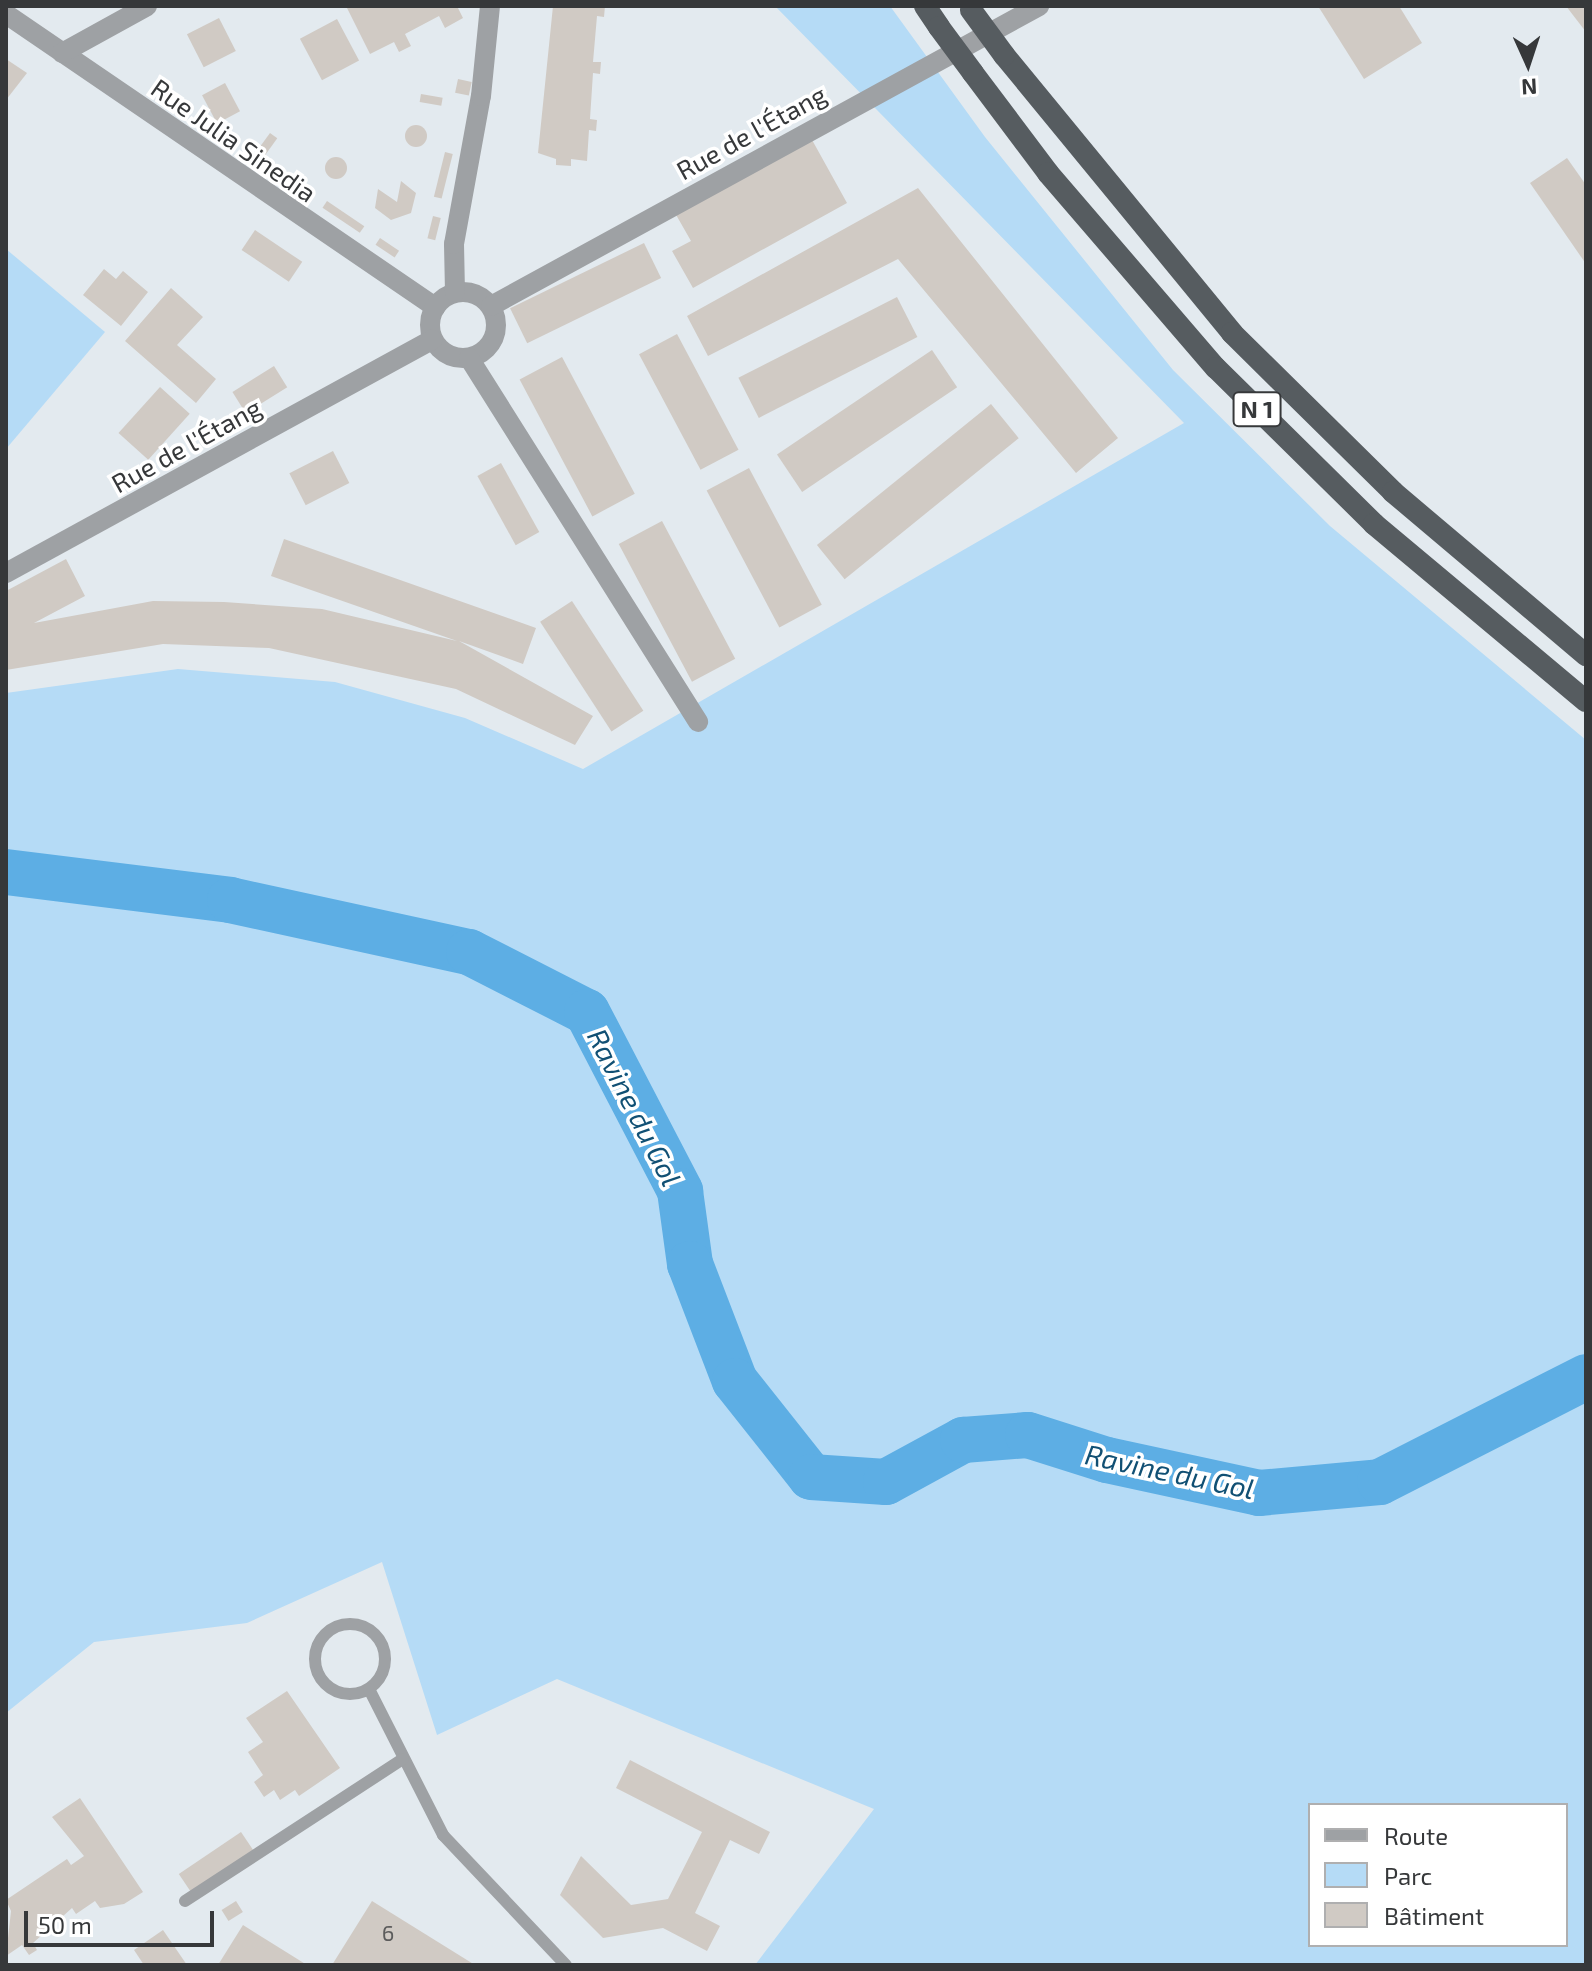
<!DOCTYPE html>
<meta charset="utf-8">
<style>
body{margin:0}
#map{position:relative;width:1592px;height:1971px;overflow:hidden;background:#e3eaef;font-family:"Exo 2",sans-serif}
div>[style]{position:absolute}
.green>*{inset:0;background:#b5dbf6}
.river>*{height:46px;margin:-23px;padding:0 23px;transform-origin:23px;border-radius:23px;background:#5daee4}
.building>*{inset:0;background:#d0cac4;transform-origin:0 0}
.round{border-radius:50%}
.service>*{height:12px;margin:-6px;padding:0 6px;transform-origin:6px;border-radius:6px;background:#9ea1a4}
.service>.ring{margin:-6px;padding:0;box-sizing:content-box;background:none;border:12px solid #9ea1a4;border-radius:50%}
.minor>*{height:20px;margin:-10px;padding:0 10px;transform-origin:10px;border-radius:10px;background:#9ea1a4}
.minor>.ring{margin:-10px;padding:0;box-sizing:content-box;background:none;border:20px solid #9ea1a4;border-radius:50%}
.trunk>*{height:22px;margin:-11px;padding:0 11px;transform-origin:11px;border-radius:11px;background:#565c60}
.trunk-bridge>*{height:22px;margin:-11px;padding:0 11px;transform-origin:11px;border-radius:11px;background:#565c60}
span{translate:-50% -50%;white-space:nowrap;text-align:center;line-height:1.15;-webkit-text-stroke:7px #fff;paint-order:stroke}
.number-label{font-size:22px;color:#5c5c5c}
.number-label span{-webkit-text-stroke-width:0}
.shield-label span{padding:2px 6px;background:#fff;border:2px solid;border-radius:6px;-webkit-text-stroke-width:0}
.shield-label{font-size:24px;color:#36383a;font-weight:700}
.street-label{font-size:26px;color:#36383a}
.water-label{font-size:28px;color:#115074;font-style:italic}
.frame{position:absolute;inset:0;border:8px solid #36383a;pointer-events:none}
.legend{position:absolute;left:1308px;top:1803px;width:260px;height:144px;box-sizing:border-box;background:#fff;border:2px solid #afafb0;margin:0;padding:10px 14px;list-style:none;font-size:24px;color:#36383a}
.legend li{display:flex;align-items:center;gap:16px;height:40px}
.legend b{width:40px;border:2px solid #afafb0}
.north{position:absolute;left:1488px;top:24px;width:80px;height:80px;-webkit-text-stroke:6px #fff;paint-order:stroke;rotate:177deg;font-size:22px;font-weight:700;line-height:32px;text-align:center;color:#36383a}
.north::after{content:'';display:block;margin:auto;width:28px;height:36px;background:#36383a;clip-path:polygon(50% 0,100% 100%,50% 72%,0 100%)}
.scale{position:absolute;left:24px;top:1911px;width:190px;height:36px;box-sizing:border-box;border:4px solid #36383a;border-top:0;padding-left:10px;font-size:24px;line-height:28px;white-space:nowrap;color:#36383a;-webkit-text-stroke:6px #fff;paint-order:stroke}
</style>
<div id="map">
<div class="green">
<div style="clip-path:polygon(evenodd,775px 6px,890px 6px,985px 137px,1173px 370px,1330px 526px,1586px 740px,1586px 1965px,755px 1965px,874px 1809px,557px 1679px,437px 1735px,382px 1562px,247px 1623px,94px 1642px,6px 1713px,6px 693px,178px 669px,335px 682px,465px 718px,583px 769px,1184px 423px,775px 6px,1310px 1805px,1566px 1805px,1566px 1945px,1310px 1945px,1310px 1805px)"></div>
<div style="clip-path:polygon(6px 249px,105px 332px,6px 449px)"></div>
</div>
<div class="river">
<div style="left:6px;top:872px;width:226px;rotate:7.1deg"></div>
<div style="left:230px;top:900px;width:245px;rotate:12.3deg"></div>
<div style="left:469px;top:952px;width:132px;rotate:27deg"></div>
<div style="left:587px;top:1012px;width:202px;rotate:62.5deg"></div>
<div style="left:680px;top:1191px;width:74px;rotate:82.2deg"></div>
<div style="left:690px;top:1264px;width:125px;rotate:69deg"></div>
<div style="left:735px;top:1381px;width:122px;rotate:51.6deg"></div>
<div style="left:811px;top:1477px;width:75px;rotate:3.8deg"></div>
<div style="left:886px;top:1482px;width:88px;rotate:-28.6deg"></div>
<div style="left:963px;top:1440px;width:65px;rotate:-4.4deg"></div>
<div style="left:1028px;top:1435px;width:83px;rotate:17.6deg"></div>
<div style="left:1107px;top:1460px;width:156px;rotate:12.2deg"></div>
<div style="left:1259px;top:1493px;width:121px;rotate:-5.2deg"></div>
<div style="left:1380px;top:1482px;width:231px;rotate:-27deg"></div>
</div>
<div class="building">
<div style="clip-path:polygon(346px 6px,457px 6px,463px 18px,445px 28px,439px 16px,405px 34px,411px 46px,399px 52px,394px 42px,370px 54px)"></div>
<div style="clip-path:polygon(553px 6px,605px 6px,604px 17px,597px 16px,593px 62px,601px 62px,600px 74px,593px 73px,590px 119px,597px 120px,596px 131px,589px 130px,587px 161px,571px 159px,571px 166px,556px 165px,556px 159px,538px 153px)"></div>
<div style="clip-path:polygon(1318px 6px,1399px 6px,1422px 43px,1364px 79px)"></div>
<div style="clip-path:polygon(1566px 6px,1586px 6px,1586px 32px)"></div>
<div style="left:219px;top:18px;width:37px;height:36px;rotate:63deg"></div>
<div style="left:337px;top:19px;width:47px;height:42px;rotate:62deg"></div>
<div style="clip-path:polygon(6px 59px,27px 73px,6px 100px)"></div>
<div style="left:458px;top:79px;width:14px;height:14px;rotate:12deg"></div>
<div style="left:225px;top:83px;width:32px;height:26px;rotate:62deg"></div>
<div style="left:421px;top:94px;width:22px;height:8px;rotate:10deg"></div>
<div class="round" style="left:405px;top:125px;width:22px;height:22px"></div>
<div style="left:270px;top:133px;width:9px;height:23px;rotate:36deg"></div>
<div style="clip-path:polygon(811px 138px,847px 203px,693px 288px,672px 251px,691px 241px,675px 213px)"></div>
<div style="left:445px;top:152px;width:8px;height:46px;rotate:14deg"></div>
<div class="round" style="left:325px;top:157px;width:22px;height:22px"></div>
<div style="clip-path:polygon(1567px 158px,1586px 185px,1586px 264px,1530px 183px)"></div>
<div style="left:291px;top:176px;width:22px;height:7px;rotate:36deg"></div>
<div style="clip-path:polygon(401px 181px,416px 193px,411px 213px,391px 220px,375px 208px,378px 189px,397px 202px)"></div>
<div style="clip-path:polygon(918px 188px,1118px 438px,1076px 473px,898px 259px,708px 356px,687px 316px)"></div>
<div style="left:327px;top:201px;width:45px;height:8px;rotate:34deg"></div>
<div style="left:433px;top:216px;width:8px;height:23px;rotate:14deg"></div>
<div style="left:255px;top:230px;width:57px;height:24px;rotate:34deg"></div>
<div style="left:380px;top:238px;width:23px;height:8px;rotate:34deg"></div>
<div style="left:644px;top:243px;width:39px;height:149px;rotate:64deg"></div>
<div style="clip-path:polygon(104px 269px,116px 279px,123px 271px,148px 292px,121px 326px,83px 295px)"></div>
<div style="clip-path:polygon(171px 288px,203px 317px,177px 345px,216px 379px,196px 403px,125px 341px)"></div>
<div style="left:897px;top:297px;width:45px;height:178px;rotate:63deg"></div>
<div style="left:677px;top:334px;width:131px;height:43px;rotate:62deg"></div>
<div style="left:932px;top:350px;width:45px;height:187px;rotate:56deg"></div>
<div style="left:562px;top:357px;width:155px;height:48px;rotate:62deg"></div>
<div style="left:274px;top:366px;width:25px;height:49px;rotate:58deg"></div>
<div style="left:160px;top:387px;width:40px;height:62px;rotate:42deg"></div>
<div style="left:991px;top:404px;width:44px;height:224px;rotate:51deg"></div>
<div style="left:333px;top:451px;width:36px;height:49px;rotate:63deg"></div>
<div style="left:501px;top:463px;width:79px;height:27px;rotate:61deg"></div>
<div style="left:749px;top:468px;width:155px;height:48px;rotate:62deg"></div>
<div style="left:662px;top:521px;width:156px;height:49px;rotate:62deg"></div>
<div style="clip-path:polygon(284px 539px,536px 628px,523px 664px,459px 641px,593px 716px,575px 745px,456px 689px,269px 648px,163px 644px,6px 670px,6px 591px,66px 559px,85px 596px,34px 623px,153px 601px,224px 602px,322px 609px,457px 641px,271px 576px)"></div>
<div style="left:572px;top:601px;width:131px;height:38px;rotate:57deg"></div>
<div style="clip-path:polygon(287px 1691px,340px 1768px,299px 1796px,295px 1790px,280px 1800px,274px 1790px,264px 1797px,254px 1782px,263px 1775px,248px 1752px,263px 1742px,246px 1718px)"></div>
<div style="clip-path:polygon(630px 1760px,770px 1832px,759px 1854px,730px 1840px,695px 1913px,720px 1926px,707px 1951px,663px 1928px,603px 1938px,560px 1895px,581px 1856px,631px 1905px,668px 1899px,702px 1832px,616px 1788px)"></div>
<div style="clip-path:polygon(80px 1798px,143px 1892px,124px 1904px,100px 1908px,95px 1901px,76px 1914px,72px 1908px,33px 1943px,37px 1950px,29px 1955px,22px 1945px,6px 1956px,11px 1911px,6px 1900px,67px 1859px,71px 1865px,84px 1856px,52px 1817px)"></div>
<div style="left:241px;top:1832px;width:22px;height:75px;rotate:56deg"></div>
<div style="left:236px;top:1901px;width:13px;height:17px;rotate:58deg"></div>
<div style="clip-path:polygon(372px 1901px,475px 1965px,332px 1965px)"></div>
<div style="clip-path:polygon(243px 1925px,307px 1965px,218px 1965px)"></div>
<div style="clip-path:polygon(163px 1930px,187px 1965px,144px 1965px,134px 1950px)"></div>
</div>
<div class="service">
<div class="ring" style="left:315px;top:1624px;width:58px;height:58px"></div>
<div style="left:369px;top:1689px;width:164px;rotate:63.1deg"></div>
<div style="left:443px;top:1835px;width:179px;rotate:46.6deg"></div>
<div style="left:185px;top:1901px;width:260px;rotate:-33.1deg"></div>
</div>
<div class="minor">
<div style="left:6px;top:14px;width:520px;rotate:34.33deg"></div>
<div style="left:62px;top:53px;width:97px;rotate:-28.9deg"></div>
<div class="ring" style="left:430px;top:292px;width:46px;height:46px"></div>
<div style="left:455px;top:292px;width:48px;rotate:-91.2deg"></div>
<div style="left:454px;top:244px;width:150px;rotate:-79.7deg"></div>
<div style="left:481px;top:96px;width:90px;rotate:-84.3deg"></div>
<div style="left:491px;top:306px;width:625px;rotate:-28.7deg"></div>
<div style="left:469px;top:358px;width:430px;rotate:57.8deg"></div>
<div style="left:6px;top:573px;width:486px;rotate:-28.7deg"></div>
</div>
<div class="trunk">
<div style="left:925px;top:6px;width:25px;rotate:56deg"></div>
<div style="left:1004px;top:55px;width:360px;rotate:50.6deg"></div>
<div style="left:1232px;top:333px;width:226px;rotate:44.6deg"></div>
<div style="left:1393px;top:492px;width:253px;rotate:40.2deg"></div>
<div style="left:973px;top:73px;width:125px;rotate:53.1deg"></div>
<div style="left:1048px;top:173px;width:257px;rotate:49.3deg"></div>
<div style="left:1216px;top:368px;width:222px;rotate:44.6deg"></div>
<div style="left:1374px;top:524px;width:276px;rotate:39.9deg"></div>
</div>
<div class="trunk-bridge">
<div style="left:971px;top:10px;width:56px;rotate:53.7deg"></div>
<div style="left:939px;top:27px;width:57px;rotate:53.5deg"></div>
</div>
<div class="number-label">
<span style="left:388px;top:1933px">6</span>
</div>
<div class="shield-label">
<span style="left:1257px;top:409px">N 1</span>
</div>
<div class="street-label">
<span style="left:751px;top:132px;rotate:-29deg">Rue de l'Étang</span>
<span style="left:234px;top:140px;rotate:35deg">Rue Julia Sinedia</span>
<span style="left:186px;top:445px;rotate:-29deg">Rue de l'Étang</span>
</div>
<div class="water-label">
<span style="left:635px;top:1107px;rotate:63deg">Ravine du Gol</span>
<span style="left:1170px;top:1471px;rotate:12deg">Ravine du Gol</span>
</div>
<div class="frame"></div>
<ul class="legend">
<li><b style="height:10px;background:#9ea1a4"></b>Route</li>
<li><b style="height:22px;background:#b5dbf6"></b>Parc</li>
<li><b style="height:22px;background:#d0cac4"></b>Bâtiment</li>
</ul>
<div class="north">N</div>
<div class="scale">50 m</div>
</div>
